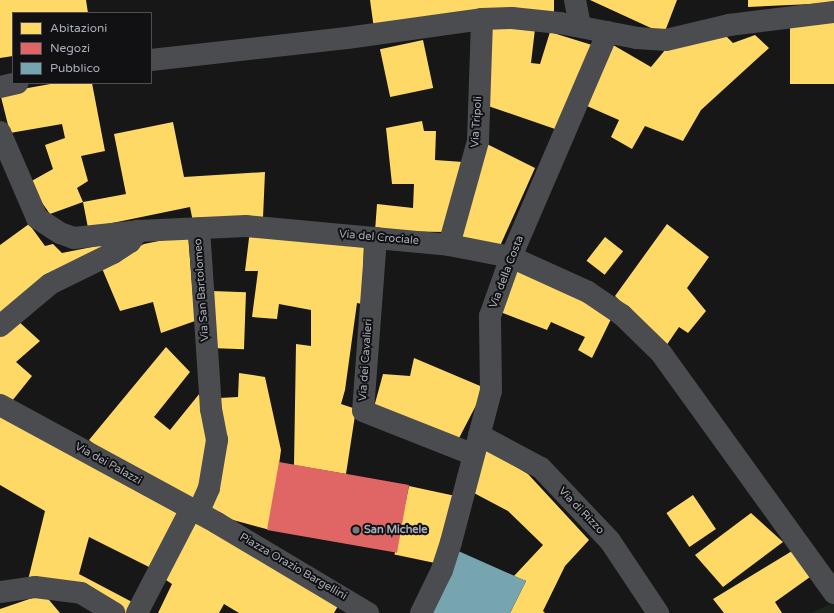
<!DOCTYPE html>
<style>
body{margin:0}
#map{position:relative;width:834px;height:613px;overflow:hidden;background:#171717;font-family:"Varela Round",sans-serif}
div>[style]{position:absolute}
.green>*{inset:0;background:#1d241e}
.homes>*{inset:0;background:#ffd966;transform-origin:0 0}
.shops>*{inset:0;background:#e06666;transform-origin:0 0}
.public>*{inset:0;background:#76a5af}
.minor>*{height:22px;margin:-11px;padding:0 11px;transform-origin:11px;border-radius:11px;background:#4b4c50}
.dots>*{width:11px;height:11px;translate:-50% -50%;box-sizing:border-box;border:2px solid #111113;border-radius:50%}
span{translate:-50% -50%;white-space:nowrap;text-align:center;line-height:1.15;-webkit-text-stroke:4px #111113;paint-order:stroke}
.street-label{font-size:11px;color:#a8adb8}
.poi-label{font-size:11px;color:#a8adb8;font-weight:700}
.left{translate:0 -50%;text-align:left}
.legend{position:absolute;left:12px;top:12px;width:140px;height:72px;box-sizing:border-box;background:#111113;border:1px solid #4d4f55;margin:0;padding:5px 7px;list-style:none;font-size:12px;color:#a8adb8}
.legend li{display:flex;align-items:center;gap:8px;height:20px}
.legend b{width:20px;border:1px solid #4d4f55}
</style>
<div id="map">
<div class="green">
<div style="clip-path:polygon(834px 602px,834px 613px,811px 613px)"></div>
</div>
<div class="homes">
<div style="clip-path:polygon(0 0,86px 0,88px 13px,13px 13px,13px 56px,0 58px)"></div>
<div style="clip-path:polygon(370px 0,554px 0,554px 16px,374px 29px)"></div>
<div style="clip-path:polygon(590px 0,677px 0,664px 34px)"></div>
<div style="clip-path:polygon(748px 0,834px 0,834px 3px,748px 7px)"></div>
<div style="left:834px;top:22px;width:62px;height:44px;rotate:90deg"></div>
<div style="clip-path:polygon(485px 24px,535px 29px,531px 63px,540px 64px,550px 32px,592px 45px,555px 129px,488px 106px)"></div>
<div style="clip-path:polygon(723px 33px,733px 43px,755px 35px,769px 48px,701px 110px,683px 141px,645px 126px,632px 149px,611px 137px,619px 120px,580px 103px,608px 42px,651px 67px,670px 44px)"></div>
<div style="left:423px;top:40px;width:49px;height:44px;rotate:78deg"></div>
<div style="clip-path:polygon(56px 83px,92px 83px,105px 151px,81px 156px,88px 181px,77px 188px,83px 202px,126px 194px,114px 134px,173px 122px,184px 177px,265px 172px,263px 218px,193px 222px,190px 207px,88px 228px,83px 202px,50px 214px,28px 183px,53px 169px,45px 145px,65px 138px,62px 124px,10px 133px,0 93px)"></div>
<div style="clip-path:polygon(422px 121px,424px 131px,436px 131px,435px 160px,463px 162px,448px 232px,375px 231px,377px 204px,413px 208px,414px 184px,392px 184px,386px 128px)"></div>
<div style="clip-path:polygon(487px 144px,535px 168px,500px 246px,454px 235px)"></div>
<div style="clip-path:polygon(29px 224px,45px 246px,53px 244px,62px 253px,102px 245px,100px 252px,0 319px,0 245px)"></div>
<div style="clip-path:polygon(667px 224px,709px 257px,687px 288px,706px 311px,688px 333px,679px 327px,666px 346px,615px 296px)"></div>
<div style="clip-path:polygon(250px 230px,364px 241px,362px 304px,357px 303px,345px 390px,341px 404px,356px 409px,346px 474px,294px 465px,296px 344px,311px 346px,311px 310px,279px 304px,277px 319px,252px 317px,258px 271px,245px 271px)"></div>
<div style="clip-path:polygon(188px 235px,195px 321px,161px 333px,153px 302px,120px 311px,101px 266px,144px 244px)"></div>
<div style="left:605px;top:237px;width:23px;height:30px;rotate:38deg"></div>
<div style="clip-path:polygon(513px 264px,614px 313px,592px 358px,578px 350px,585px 337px,551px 322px,547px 330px,495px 310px)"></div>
<div style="left:212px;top:291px;width:34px;height:57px;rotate:2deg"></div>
<div style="clip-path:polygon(17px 320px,40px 341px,16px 362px,32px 376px,12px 401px,0 394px,0 333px)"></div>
<div style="clip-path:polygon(166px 347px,190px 372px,154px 417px,170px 430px,200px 393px,213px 441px,193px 503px,134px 476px,89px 440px)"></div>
<div style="clip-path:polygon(414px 358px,485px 388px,457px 442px,374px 407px,383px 374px,410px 376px)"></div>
<div style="clip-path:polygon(239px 373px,265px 377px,281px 450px,270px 530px,211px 514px,219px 398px,238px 397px)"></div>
<div style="clip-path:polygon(0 413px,180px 512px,153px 569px,89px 537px,79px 574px,134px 603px,127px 613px,119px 613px,28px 580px,45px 511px,0 485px)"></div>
<div style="clip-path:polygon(486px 449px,528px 474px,589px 540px,565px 566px,543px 611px,545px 613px,510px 613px,526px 581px,514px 576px,543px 545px,508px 511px,472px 492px)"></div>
<div style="left:409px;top:486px;width:50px;height:70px;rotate:12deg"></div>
<div style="left:693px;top:495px;width:41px;height:32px;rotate:56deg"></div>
<div style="clip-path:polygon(751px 513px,783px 542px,723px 587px,695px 555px)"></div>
<div style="clip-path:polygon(197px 517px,341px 601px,334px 613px,239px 613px,224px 604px,219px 613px,158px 613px,172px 584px,163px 578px)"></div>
<div style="clip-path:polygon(792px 551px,810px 577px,775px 602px,782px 613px,724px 613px,713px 599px)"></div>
<div style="clip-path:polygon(44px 594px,60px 613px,0 613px,0 609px)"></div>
</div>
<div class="shops">
<div style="left:279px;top:462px;width:132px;height:69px;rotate:10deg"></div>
</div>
<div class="public">
<div style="clip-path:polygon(456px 550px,526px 581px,510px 613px,427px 613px)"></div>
</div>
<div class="minor">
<div style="left:575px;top:0;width:26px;rotate:79deg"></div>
<div style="left:151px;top:60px;width:197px;rotate:-6.4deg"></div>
<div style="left:347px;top:38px;width:136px;rotate:-8deg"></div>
<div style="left:482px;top:19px;width:30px;rotate:-2deg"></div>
<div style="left:512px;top:18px;width:48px;rotate:5.9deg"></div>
<div style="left:560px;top:23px;width:78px;rotate:11deg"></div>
<div style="left:637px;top:38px;width:29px;rotate:4deg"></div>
<div style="left:666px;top:40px;width:65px;rotate:-13.4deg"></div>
<div style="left:729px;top:25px;width:106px;rotate:-7.1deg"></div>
<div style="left:0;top:87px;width:18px;rotate:-13deg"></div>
<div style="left:0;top:132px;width:94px;rotate:66.7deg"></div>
<div style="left:37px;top:218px;width:27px;rotate:33deg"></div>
<div style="left:60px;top:233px;width:15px;rotate:20deg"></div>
<div style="left:74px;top:238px;width:64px;rotate:-6.2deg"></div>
<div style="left:138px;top:231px;width:108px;rotate:-2.7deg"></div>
<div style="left:246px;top:226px;width:204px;rotate:5.3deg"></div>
<div style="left:449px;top:245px;width:63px;rotate:11deg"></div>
<div style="left:511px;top:257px;width:85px;rotate:24.4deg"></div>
<div style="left:588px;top:292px;width:41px;rotate:34.1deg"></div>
<div style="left:622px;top:315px;width:54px;rotate:44.3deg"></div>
<div style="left:661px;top:353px;width:296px;rotate:54.2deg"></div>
<div style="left:376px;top:238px;width:173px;rotate:94.3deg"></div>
<div style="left:363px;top:411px;width:119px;rotate:21.6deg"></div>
<div style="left:449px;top:245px;width:108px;rotate:-74.4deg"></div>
<div style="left:478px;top:141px;width:122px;rotate:-88.1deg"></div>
<div style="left:0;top:326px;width:65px;rotate:-40deg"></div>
<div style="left:50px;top:284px;width:70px;rotate:-26.2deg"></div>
<div style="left:113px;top:253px;width:20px;rotate:-33deg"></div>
<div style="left:130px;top:242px;width:14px;rotate:-54deg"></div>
<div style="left:0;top:405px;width:247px;rotate:28.5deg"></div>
<div style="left:217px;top:523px;width:176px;rotate:30.8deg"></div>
<div style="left:479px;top:435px;width:70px;rotate:28deg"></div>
<div style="left:541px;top:468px;width:100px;rotate:46.6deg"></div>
<div style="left:610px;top:541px;width:87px;rotate:56.3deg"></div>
<div style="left:198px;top:513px;width:27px;rotate:-66deg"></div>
<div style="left:209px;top:488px;width:49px;rotate:-80.5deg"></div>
<div style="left:217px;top:440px;width:32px;rotate:-101deg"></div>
<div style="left:211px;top:409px;width:181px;rotate:-93.8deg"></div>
<div style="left:0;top:592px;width:35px;rotate:-8deg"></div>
<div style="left:35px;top:587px;width:46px;rotate:7.4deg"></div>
<div style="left:81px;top:593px;width:39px;rotate:31deg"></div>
<div style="left:137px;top:613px;width:117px;rotate:-62.6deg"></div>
<div style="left:421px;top:613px;width:48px;rotate:-64deg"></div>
<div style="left:442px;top:570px;width:29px;rotate:-72deg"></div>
<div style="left:451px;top:542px;width:156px;rotate:-75.2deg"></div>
<div style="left:491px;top:391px;width:75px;rotate:-90.8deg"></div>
<div style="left:490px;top:316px;width:63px;rotate:-70.4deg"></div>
<div style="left:511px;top:257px;width:245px;rotate:-66.7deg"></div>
</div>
<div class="dots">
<div style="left:356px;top:530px;background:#757880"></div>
</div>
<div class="street-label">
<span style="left:477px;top:122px;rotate:-86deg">Via Tripoli</span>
<span style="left:379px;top:238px;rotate:5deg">Via del Crociale</span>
<span style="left:507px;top:272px;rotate:-69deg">Via della Costa</span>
<span style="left:202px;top:290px;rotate:-94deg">Via San Bartolomeo</span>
<span style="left:366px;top:360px;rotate:-86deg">Via dei Cavalieri</span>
<span style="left:108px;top:464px;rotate:29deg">Via dei Palazzi</span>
<span style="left:581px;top:511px;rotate:46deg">Via di Rizzo</span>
<span style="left:293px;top:567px;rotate:30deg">Piazza Orazio Bargellini</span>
</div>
<div class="poi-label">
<span class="left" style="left:364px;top:530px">San Michele</span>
</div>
<ul class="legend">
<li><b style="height:11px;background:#ffd966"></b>Abitazioni</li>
<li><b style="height:11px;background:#e06666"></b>Negozi</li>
<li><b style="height:11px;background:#76a5af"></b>Pubblico</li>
</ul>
</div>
